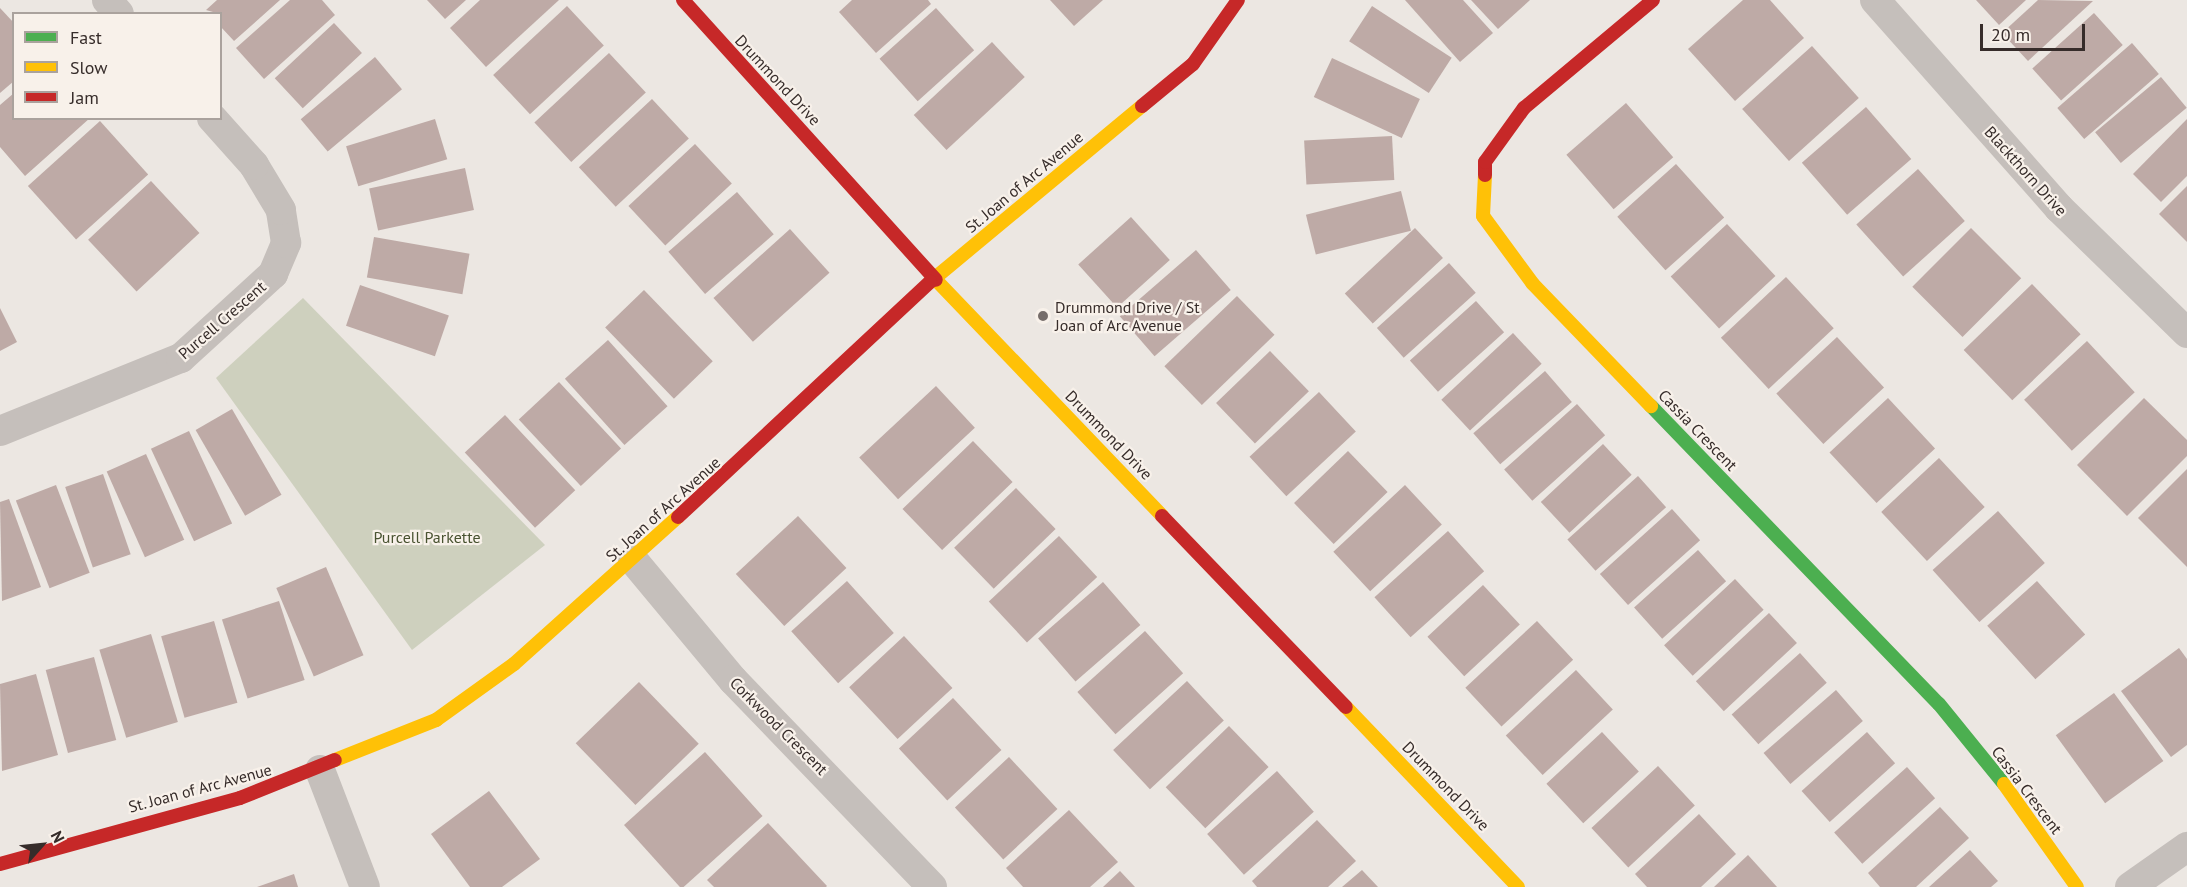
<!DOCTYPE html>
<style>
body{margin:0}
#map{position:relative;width:2187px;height:887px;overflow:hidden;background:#ece7e2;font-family:"PT Sans",sans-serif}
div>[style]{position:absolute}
.green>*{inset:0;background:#ced0be}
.building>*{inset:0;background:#beaaa6;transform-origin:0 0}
.street>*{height:30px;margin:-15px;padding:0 15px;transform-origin:15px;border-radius:15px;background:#c5bfbb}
.fast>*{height:14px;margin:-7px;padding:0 7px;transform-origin:7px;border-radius:7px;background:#4caf50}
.slow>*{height:14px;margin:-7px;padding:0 7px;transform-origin:7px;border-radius:7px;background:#ffc107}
.jam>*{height:14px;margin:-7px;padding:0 7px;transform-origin:7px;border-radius:7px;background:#c62828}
.dots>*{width:16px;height:16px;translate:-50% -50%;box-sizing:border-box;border:3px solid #f8f1ea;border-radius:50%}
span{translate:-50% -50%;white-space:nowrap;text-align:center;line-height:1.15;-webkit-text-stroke:4.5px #f8f1ea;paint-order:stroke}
.street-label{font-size:16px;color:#362c2a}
.poi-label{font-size:16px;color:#362c2a}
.left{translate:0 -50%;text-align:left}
.park-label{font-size:16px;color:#485230}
.legend{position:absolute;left:12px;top:12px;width:210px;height:108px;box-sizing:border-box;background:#f8f1ea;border:2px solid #aaa29d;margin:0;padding:8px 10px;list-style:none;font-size:18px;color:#362c2a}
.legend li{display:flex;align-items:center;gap:12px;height:30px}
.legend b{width:30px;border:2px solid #aaa29d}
.north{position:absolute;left:12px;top:815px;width:60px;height:60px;-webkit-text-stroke:4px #f8f1ea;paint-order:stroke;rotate:63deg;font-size:16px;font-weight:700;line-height:24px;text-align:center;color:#362c2a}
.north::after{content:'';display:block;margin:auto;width:21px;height:27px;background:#362c2a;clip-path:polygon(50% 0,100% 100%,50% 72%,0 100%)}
.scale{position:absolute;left:1980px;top:24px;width:105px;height:27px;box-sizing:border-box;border:3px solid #362c2a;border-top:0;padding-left:8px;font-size:18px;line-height:21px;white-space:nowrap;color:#362c2a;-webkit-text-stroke:4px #f8f1ea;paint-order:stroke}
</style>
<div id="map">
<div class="green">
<div style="clip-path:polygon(303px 298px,545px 545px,412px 650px,216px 378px)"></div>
</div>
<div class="building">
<div style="clip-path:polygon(217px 0,280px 0,234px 41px,220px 26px,220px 14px,206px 10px)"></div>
<div style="clip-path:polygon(290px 0,322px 0,335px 15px,264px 79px,236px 48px)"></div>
<div style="clip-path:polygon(427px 0,466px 0,445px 19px)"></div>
<div style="clip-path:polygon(480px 0,559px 0,486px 67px,450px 28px)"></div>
<div style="clip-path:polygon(852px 0,928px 0,931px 4px,876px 53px,839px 12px)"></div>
<div style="clip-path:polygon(1050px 0,1103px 0,1074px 26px)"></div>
<div style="clip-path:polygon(1405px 0,1463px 0,1493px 33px,1460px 62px)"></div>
<div style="clip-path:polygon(1471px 0,1530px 0,1498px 29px)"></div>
<div style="clip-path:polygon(1743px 0,1770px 0,1804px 38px,1735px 101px,1688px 49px)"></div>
<div style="clip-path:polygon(1976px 0,2026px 0,1999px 25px)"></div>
<div style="clip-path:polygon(2038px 0,2093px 1px,2028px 61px,2002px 33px)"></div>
<div style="left:567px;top:6px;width:54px;height:101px;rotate:47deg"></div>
<div style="left:1372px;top:6px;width:95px;height:42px;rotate:33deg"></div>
<div style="clip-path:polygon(0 8px,14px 23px,14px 81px,0 93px)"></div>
<div style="left:936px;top:8px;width:57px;height:76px;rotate:48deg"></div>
<div style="left:2094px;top:13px;width:43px;height:83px;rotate:48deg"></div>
<div style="left:334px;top:23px;width:41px;height:81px;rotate:47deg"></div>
<div style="left:992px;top:42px;width:48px;height:107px;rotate:47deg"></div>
<div style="left:2132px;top:43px;width:41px;height:99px;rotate:49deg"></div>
<div style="left:1812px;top:46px;width:70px;height:94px;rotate:48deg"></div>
<div style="left:609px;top:53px;width:54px;height:102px;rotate:47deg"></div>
<div style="left:375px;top:57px;width:42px;height:97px;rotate:50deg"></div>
<div style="left:1332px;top:58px;width:97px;height:43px;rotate:25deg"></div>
<div style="left:2161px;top:77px;width:40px;height:86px;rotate:50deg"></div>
<div style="clip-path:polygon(14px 93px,14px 118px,90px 118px,25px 176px,0 147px,0 105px)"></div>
<div style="left:652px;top:99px;width:54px;height:100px;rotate:47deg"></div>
<div style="left:1626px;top:103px;width:72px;height:79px;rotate:49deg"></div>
<div style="left:1866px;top:107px;width:69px;height:85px;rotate:49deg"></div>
<div style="left:435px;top:119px;width:42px;height:93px;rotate:73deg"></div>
<div style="clip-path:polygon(2187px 119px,2187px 176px,2161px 202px,2133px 174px)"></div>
<div style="left:100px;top:121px;width:72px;height:97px;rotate:48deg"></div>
<div style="left:1392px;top:136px;width:44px;height:88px;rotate:87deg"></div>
<div style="left:695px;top:144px;width:54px;height:91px;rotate:47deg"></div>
<div style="left:1676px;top:164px;width:72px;height:79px;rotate:48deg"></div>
<div style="left:465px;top:168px;width:43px;height:98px;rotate:78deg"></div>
<div style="left:1918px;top:169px;width:70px;height:83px;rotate:48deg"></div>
<div style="left:151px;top:181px;width:71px;height:86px;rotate:47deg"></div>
<div style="clip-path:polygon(2187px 186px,2187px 242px,2159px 214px)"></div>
<div style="left:1401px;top:191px;width:41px;height:98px;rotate:76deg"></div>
<div style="left:737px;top:192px;width:56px;height:91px;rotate:49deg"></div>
<div style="left:1131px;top:217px;width:58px;height:71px;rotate:48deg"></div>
<div style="left:1727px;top:224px;width:71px;height:77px;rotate:47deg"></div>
<div style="left:1415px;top:228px;width:41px;height:96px;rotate:47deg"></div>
<div style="left:1971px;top:228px;width:71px;height:83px;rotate:45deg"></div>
<div style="left:790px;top:229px;width:59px;height:103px;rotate:48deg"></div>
<div style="left:374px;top:237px;width:97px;height:41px;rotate:10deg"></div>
<div style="left:1196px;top:250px;width:53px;height:101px;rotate:49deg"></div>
<div style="left:1449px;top:263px;width:40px;height:97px;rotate:48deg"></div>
<div style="left:1786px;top:277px;width:70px;height:89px;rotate:47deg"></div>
<div style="left:2032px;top:284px;width:70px;height:95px;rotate:46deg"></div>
<div style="left:360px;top:285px;width:94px;height:43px;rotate:19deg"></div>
<div style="left:644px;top:290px;width:99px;height:54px;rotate:46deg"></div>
<div style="left:1237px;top:296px;width:54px;height:101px;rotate:46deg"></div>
<div style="left:1476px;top:301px;width:42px;height:89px;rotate:48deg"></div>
<div style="clip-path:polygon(0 308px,17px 342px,0 351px)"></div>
<div style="left:1513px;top:333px;width:42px;height:98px;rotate:47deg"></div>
<div style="left:1837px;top:337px;width:69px;height:83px;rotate:47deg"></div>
<div style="left:608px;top:340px;width:89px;height:58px;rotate:48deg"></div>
<div style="left:2087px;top:341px;width:70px;height:86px;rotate:47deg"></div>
<div style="left:1270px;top:351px;width:56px;height:75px;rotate:46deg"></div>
<div style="left:1545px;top:371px;width:41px;height:95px;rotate:49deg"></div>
<div style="left:559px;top:382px;width:91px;height:55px;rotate:47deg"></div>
<div style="left:936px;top:386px;width:57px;height:105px;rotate:47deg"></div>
<div style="left:1319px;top:392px;width:54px;height:95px;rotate:47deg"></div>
<div style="left:1888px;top:398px;width:69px;height:80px;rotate:47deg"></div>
<div style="clip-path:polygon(2144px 398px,2187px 440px,2187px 456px,2127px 516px,2077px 465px)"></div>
<div style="left:1577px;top:404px;width:42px;height:98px;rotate:48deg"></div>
<div style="left:232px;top:409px;width:99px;height:42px;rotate:60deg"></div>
<div style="left:505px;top:415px;width:103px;height:55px;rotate:47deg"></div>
<div style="left:189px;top:431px;width:102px;height:42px;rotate:65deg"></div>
<div style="left:973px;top:441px;width:57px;height:98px;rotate:46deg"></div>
<div style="left:1603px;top:444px;width:42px;height:85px;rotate:47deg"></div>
<div style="left:1348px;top:451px;width:57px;height:75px;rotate:46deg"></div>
<div style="left:146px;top:454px;width:94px;height:43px;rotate:66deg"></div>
<div style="left:1939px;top:458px;width:67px;height:79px;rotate:47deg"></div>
<div style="clip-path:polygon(2187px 469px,2187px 567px,2138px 518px)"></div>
<div style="left:103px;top:474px;width:85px;height:40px;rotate:71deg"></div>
<div style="left:1638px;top:476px;width:42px;height:95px;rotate:48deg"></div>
<div style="left:56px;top:485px;width:94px;height:43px;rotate:69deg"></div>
<div style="left:1405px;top:485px;width:54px;height:98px;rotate:47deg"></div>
<div style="left:1016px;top:488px;width:57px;height:86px;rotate:46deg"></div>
<div style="clip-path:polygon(9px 499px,41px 587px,2px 601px,0 502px)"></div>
<div style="left:1672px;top:509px;width:42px;height:97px;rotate:48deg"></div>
<div style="left:1998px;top:511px;width:70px;height:88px;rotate:48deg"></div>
<div style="left:798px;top:516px;width:71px;height:85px;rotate:47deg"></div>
<div style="left:1448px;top:531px;width:54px;height:99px;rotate:48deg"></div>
<div style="left:1059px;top:536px;width:56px;height:96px;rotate:47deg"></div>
<div style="left:1698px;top:550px;width:42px;height:86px;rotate:48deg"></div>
<div style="left:326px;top:567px;width:96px;height:54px;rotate:67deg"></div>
<div style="left:1735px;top:579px;width:42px;height:97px;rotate:47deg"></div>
<div style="left:847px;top:581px;width:70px;height:75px;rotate:48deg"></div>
<div style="left:2037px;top:581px;width:72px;height:67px;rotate:48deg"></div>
<div style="left:1103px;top:582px;width:57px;height:86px;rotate:49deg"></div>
<div style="left:1483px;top:585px;width:54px;height:76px;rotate:47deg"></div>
<div style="left:279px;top:601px;width:83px;height:60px;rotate:72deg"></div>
<div style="left:1769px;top:613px;width:41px;height:100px;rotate:47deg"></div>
<div style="left:214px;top:621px;width:85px;height:55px;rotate:74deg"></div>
<div style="left:1537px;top:621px;width:53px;height:98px;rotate:47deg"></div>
<div style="left:1145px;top:631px;width:57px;height:91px;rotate:48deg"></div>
<div style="left:151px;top:634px;width:92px;height:54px;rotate:73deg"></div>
<div style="left:904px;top:636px;width:71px;height:75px;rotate:47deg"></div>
<div style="clip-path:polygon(2179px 648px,2187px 659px,2187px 745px,2171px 757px,2121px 691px)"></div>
<div style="left:1800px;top:653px;width:40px;height:92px;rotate:48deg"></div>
<div style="left:94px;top:657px;width:86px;height:50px;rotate:75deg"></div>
<div style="left:1576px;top:670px;width:54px;height:96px;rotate:47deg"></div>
<div style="clip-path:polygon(36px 674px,58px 755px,2px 771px,0 684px)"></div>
<div style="left:1187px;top:681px;width:54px;height:101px;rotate:47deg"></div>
<div style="left:639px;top:682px;width:86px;height:88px;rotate:46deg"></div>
<div style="left:1836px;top:690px;width:41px;height:96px;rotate:49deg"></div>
<div style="left:2114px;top:693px;width:84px;height:72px;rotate:54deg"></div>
<div style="left:953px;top:698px;width:71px;height:74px;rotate:47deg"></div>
<div style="left:1229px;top:726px;width:57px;height:88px;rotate:46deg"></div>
<div style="left:1602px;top:732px;width:54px;height:76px;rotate:47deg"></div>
<div style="left:1867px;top:732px;width:42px;height:88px;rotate:48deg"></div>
<div style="left:705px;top:752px;width:86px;height:109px;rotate:48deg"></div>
<div style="left:1009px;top:757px;width:71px;height:74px;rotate:47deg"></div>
<div style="left:1658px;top:766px;width:54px;height:91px;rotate:47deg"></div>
<div style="left:1907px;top:767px;width:42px;height:98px;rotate:48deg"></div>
<div style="left:1277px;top:771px;width:55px;height:94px;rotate:48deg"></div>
<div style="clip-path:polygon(489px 791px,540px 859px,502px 887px,470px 887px,431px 834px)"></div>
<div style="clip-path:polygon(1940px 807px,1969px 838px,1916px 887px,1880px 887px,1868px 873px)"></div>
<div style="clip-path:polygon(1069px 810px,1118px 862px,1090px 887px,1023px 887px,1006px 868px)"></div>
<div style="clip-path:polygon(1699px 814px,1736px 854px,1701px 887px,1647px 887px,1635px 874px)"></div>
<div style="clip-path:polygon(1317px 820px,1356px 861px,1328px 887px,1257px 887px,1252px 881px)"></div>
<div style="clip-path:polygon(768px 823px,827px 886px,826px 887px,714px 887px,707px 880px)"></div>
<div style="clip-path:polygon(1970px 850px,1998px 881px,1991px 887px,1929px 887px)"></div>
<div style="clip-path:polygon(1748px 855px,1777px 887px,1714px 887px)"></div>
<div style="clip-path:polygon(1362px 870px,1378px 887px,1342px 887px)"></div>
<div style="clip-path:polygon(1120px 871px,1135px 887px,1103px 887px)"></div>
<div style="clip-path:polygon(294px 874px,298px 887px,257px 887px)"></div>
</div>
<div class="street">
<div style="left:107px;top:0;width:18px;rotate:49deg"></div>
<div style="left:1875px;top:0;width:278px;rotate:48.5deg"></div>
<div style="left:2059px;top:208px;width:179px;rotate:44.3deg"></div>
<div style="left:0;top:431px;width:195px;rotate:-22deg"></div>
<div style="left:181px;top:358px;width:125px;rotate:-42.4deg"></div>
<div style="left:273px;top:274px;width:34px;rotate:-67deg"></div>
<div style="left:286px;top:243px;width:33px;rotate:-99deg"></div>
<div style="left:281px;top:210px;width:52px;rotate:-121deg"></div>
<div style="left:254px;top:165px;width:63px;rotate:-131.8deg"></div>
<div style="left:633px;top:560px;width:156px;rotate:50.2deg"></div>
<div style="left:733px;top:680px;width:287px;rotate:46.1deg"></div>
<div style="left:320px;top:770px;width:125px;rotate:69deg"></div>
<div style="left:2130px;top:887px;width:70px;rotate:-35.1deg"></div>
</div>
<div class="fast">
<div style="left:1651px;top:406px;width:414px;rotate:46deg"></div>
<div style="left:1939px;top:704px;width:103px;rotate:50.9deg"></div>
</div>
<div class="slow">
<div style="left:1485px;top:175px;width:41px;rotate:92.8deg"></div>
<div style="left:1483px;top:216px;width:84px;rotate:53.7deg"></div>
<div style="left:1533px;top:284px;width:170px;rotate:46deg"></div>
<div style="left:936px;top:280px;width:327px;rotate:46.2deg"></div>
<div style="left:930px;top:282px;width:276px;rotate:-39.7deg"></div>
<div style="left:1346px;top:707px;width:249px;rotate:46.3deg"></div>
<div style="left:335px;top:760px;width:109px;rotate:-21.6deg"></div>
<div style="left:436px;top:720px;width:96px;rotate:-35.7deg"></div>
<div style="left:514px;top:664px;width:220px;rotate:-41.9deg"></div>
<div style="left:2004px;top:784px;width:126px;rotate:54.7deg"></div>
</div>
<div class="jam">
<div style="left:683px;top:0;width:377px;rotate:47.9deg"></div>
<div style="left:1142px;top:106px;width:66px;rotate:-39.5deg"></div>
<div style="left:1193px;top:64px;width:78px;rotate:-54.9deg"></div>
<div style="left:1485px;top:175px;width:13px;rotate:-90deg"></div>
<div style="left:1485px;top:162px;width:67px;rotate:-54.2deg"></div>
<div style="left:1524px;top:108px;width:168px;rotate:-39.9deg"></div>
<div style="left:1162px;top:516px;width:265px;rotate:46.1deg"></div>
<div style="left:678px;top:517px;width:345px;rotate:-43deg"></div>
<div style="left:0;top:864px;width:249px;rotate:-15.4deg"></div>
<div style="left:240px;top:798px;width:102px;rotate:-21.8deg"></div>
</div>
<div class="dots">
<div style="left:1043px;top:316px;background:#766d6a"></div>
</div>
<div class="street-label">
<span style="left:778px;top:80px;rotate:47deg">Drummond Drive</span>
<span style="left:2026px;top:171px;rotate:48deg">Blackthorn Drive</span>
<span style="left:1024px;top:182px;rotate:-40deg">St. Joan of Arc Avenue</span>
<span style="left:222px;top:320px;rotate:-41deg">Purcell Crescent</span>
<span style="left:1698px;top:430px;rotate:46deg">Cassia Crescent</span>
<span style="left:1109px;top:435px;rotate:46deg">Drummond Drive</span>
<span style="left:663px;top:509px;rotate:-42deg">St. Joan of Arc Avenue</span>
<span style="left:779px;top:726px;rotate:45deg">Corkwood Crescent</span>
<span style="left:1446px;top:786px;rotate:46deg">Drummond Drive</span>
<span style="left:200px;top:788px;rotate:-15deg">St. Joan of Arc Avenue</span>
<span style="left:2027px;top:790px;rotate:53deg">Cassia Crescent</span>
</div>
<div class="poi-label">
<span class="left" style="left:1055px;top:316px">Drummond Drive / St<br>Joan of Arc Avenue</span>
</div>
<div class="park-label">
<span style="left:427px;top:537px">Purcell Parkette</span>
</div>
<ul class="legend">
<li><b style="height:8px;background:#4caf50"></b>Fast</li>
<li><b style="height:8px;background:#ffc107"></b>Slow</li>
<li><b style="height:8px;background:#c62828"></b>Jam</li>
</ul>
<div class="north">N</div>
<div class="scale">20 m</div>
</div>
